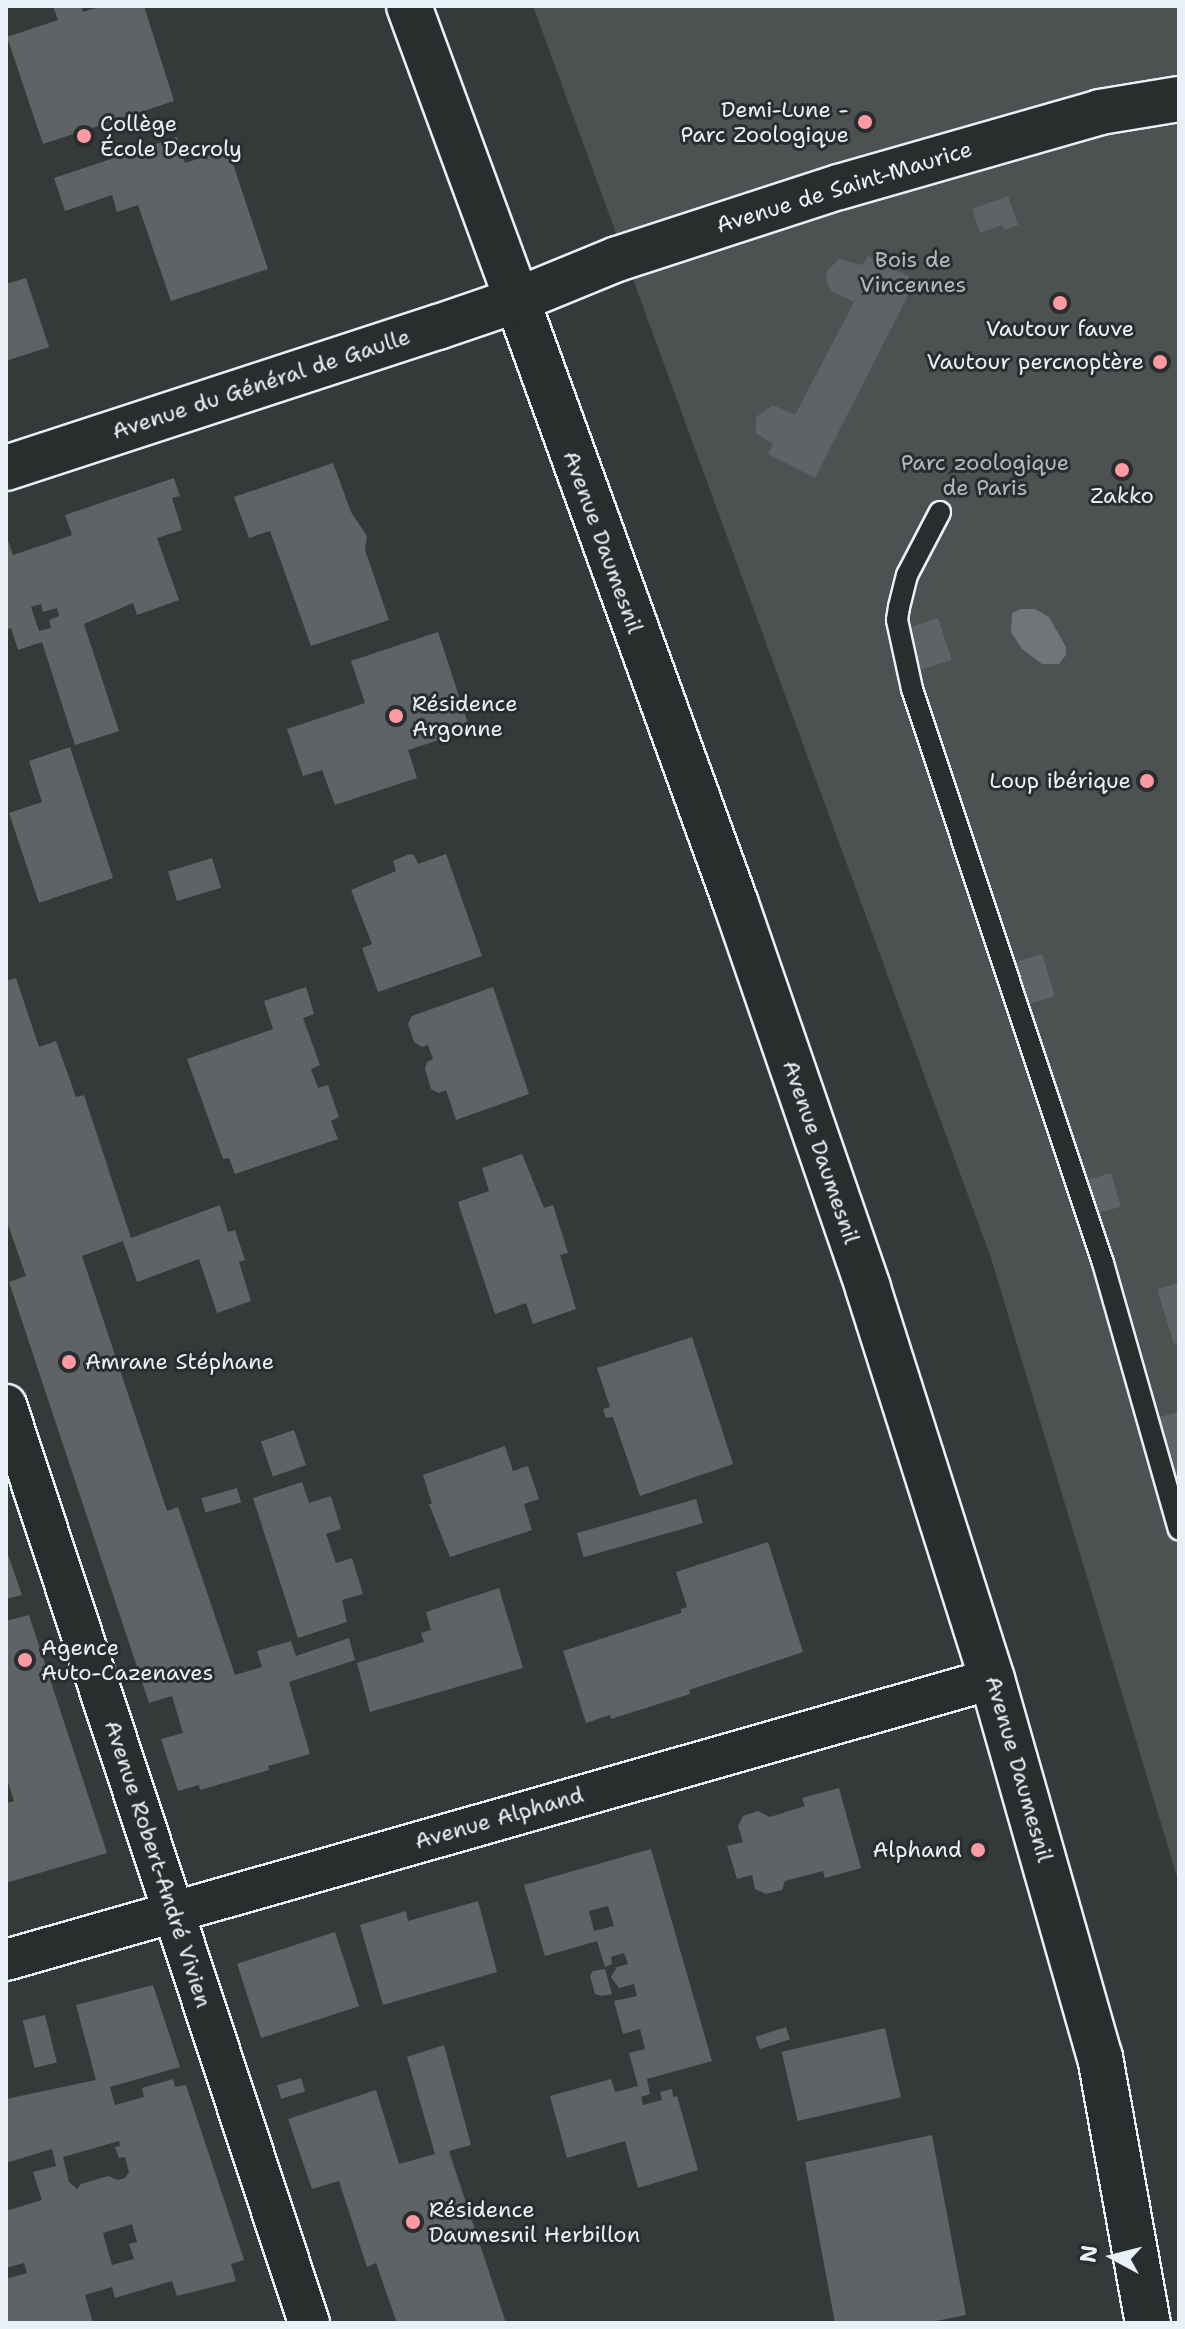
<!DOCTYPE html>
<meta charset="utf-8">
<style>
body{margin:0}
#map{position:relative;width:1185px;height:2329px;overflow:hidden;background:#35393a;font-family:"Shantell Sans",sans-serif}
div>[style]{position:absolute}
.green>*{inset:0;background:#4d5152}
.water>*{inset:0;background:#707579}
.building>*{inset:0;background:#5f6365;transform-origin:0 0}
.roads{filter:drop-shadow(2px 0 #e8f1f8) drop-shadow(-2px 0 #e8f1f8) drop-shadow(0 2px #e8f1f8) drop-shadow(0 -2px #e8f1f8)}
.service>*{height:20px;margin:-10px;padding:0 10px;transform-origin:10px;border-radius:10px;background:#2a2d2e}
.minor>*{height:40px;margin:-20px;padding:0 20px;transform-origin:20px;border-radius:20px;background:#2a2d2e}
.tertiary>*{height:44px;margin:-22px;padding:0 22px;transform-origin:22px;border-radius:22px;background:#2a2d2e}
.secondary>*{height:44px;margin:-22px;padding:0 22px;transform-origin:22px;border-radius:22px;background:#2a2d2e}
.dots>*{width:22px;height:22px;translate:-50% -50%;box-sizing:border-box;border:4px solid #2a2d2e;border-radius:50%}
span{translate:-50% -50%;white-space:nowrap;text-align:center;line-height:1.15;-webkit-text-stroke:6px #2a2d2e;paint-order:stroke}
.poi-label{font-size:22px;color:#e8f1f8}
.right{translate:-100% -50%;text-align:right}
.left{translate:0 -50%;text-align:left}
.street-label{font-size:22px;color:#e8f1f8}
.park-label{font-size:22px;color:#b2b9be}
.frame{position:absolute;inset:0;border:8px solid #e8f1f8;pointer-events:none}
.north{position:absolute;left:1073px;top:2217px;width:80px;height:80px;-webkit-text-stroke:6px #2a2d2e;paint-order:stroke;rotate:277deg;font-size:22px;font-weight:700;line-height:32px;text-align:center;color:#e8f1f8}
.north::after{content:'';display:block;margin:auto;width:28px;height:36px;background:#e8f1f8;clip-path:polygon(50% 0,100% 100%,50% 72%,0 100%)}
</style>
<div id="map">
<div class="green">
<div style="clip-path:polygon(533px 6px,1179px 6px,1179px 1883px,991px 1258px)"></div>
</div>
<div class="water">
<div style="clip-path:polygon(1021px 609px,1035px 609px,1049px 617px,1066px 647px,1066px 655px,1059px 664px,1042px 664px,1022px 649px,1011px 632px,1012px 613px)"></div>
</div>
<div class="building">
<div style="clip-path:polygon(53px 6px,81px 6px,83px 12px,102px 6px,144px 6px,174px 101px,43px 144px,7px 37px,58px 20px)"></div>
<div style="clip-path:polygon(177px 137px,185px 163px,228px 149px,268px 269px,171px 301px,138px 205px,117px 212px,112px 195px,65px 211px,54px 178px)"></div>
<div style="clip-path:polygon(1008px 196px,1018px 225px,1005px 230px,1002px 225px,980px 233px,972px 209px)"></div>
<div style="clip-path:polygon(868px 256px,916px 280px,815px 478px,768px 454px,773px 444px,756px 433px,756px 417px,773px 405px,795px 415px,854px 302px,831px 291px,826px 280px,827px 271px,839px 259px,862px 265px)"></div>
<div style="clip-path:polygon(26px 278px,49px 347px,6px 361px,6px 284px)"></div>
<div style="clip-path:polygon(333px 463px,351px 512px,367px 536px,365px 550px,389px 620px,311px 646px,270px 531px,249px 538px,234px 497px)"></div>
<div style="clip-path:polygon(evenodd,174px 478px,180px 496px,172px 498px,182px 530px,157px 538px,179px 600px,137px 615px,133px 603px,84px 624px,119px 731px,75px 745px,42px 642px,18px 650px,11px 628px,6px 629px,6px 534px,13px 555px,55px 541px,72px 535px,65px 515px,174px 478px,41px 604px,43px 612px,57px 608px,59px 616px,49px 620px,51px 628px,39px 631px,31px 607px,41px 604px)"></div>
<div style="left:938px;top:618px;width:44px;height:32px;rotate:72deg"></div>
<div style="clip-path:polygon(438px 632px,470px 730px,408px 750px,417px 778px,335px 805px,322px 770px,303px 776px,287px 729px,365px 703px,351px 661px)"></div>
<div style="clip-path:polygon(70px 747px,113px 878px,39px 903px,9px 813px,42px 802px,29px 761px)"></div>
<div style="clip-path:polygon(409px 854px,414px 855px,418px 864px,446px 854px,482px 956px,378px 992px,362px 948px,372px 944px,351px 890px,396px 871px,393px 861px)"></div>
<div style="left:212px;top:858px;width:31px;height:46px;rotate:73deg"></div>
<div style="left:1042px;top:954px;width:44px;height:34px;rotate:73deg"></div>
<div style="clip-path:polygon(16px 978px,39px 1047px,56px 1041px,76px 1097px,84px 1095px,131px 1238px,220px 1205px,228px 1232px,235px 1230px,245px 1260px,239px 1262px,251px 1301px,217px 1313px,199px 1259px,137px 1282px,123px 1241px,82px 1256px,167px 1511px,178px 1507px,235px 1675px,262px 1667px,257px 1651px,291px 1641px,296px 1656px,349px 1638px,355px 1660px,289px 1682px,310px 1754px,268px 1766px,269px 1770px,200px 1790px,199px 1785px,178px 1791px,161px 1739px,183px 1733px,172px 1696px,149px 1703px,9px 1282px,26px 1276px,6px 1219px,6px 981px)"></div>
<div style="clip-path:polygon(306px 987px,314px 1014px,303px 1018px,320px 1065px,311px 1069px,318px 1088px,328px 1085px,339px 1117px,331px 1121px,338px 1139px,235px 1174px,229px 1158px,223px 1159px,187px 1059px,273px 1029px,264px 1001px)"></div>
<div style="clip-path:polygon(493px 987px,529px 1094px,456px 1120px,446px 1090px,439px 1093px,431px 1089px,425px 1069px,427px 1062px,433px 1059px,428px 1045px,422px 1047px,414px 1042px,408px 1024px,412px 1016px)"></div>
<div style="clip-path:polygon(522px 1154px,544px 1208px,553px 1205px,568px 1253px,560px 1255px,576px 1309px,533px 1324px,526px 1303px,495px 1314px,458px 1202px,489px 1191px,482px 1168px)"></div>
<div style="left:1111px;top:1173px;width:35px;height:28px;rotate:74deg"></div>
<div style="clip-path:polygon(1179px 1283px,1179px 1342px,1174px 1344px,1157px 1289px)"></div>
<div style="clip-path:polygon(692px 1337px,733px 1464px,640px 1496px,613px 1417px,606px 1418px,603px 1409px,610px 1407px,597px 1368px)"></div>
<div style="clip-path:polygon(1179px 1412px,1179px 1491px,1178px 1491px,1159px 1417px)"></div>
<div style="left:294px;top:1430px;width:37px;height:35px;rotate:71deg"></div>
<div style="clip-path:polygon(505px 1446px,513px 1471px,528px 1466px,539px 1499px,524px 1504px,532px 1530px,450px 1557px,429px 1504px,432px 1504px,423px 1475px)"></div>
<div style="clip-path:polygon(302px 1482px,309px 1503px,331px 1496px,341px 1529px,326px 1534px,336px 1563px,352px 1558px,363px 1594px,342px 1600px,347px 1622px,298px 1638px,253px 1498px)"></div>
<div style="left:237px;top:1488px;width:15px;height:37px;rotate:74deg"></div>
<div style="left:696px;top:1499px;width:25px;height:124px;rotate:74deg"></div>
<div style="clip-path:polygon(768px 1542px,803px 1652px,689px 1690px,690px 1694px,611px 1719px,610px 1715px,586px 1723px,563px 1651px,681px 1613px,681px 1609px,687px 1607px,676px 1572px)"></div>
<div style="clip-path:polygon(6px 1549px,22px 1595px,6px 1599px)"></div>
<div style="clip-path:polygon(499px 1588px,523px 1668px,370px 1712px,357px 1663px,424px 1642px,421px 1633px,431px 1630px,426px 1612px)"></div>
<div style="clip-path:polygon(29px 1615px,107px 1853px,6px 1883px,6px 1803px,14px 1801px,6px 1776px,6px 1621px)"></div>
<div style="clip-path:polygon(839px 1788px,861px 1868px,825px 1878px,823px 1871px,785px 1881px,782px 1890px,766px 1894px,755px 1889px,752px 1875px,737px 1879px,727px 1846px,743px 1842px,738px 1826px,743px 1816px,758px 1811px,770px 1817px,805px 1806px,802px 1798px)"></div>
<div style="clip-path:polygon(evenodd,651px 1849px,712px 2061px,647px 2079px,650px 2094px,641px 2097px,643px 2105px,662px 2100px,660px 2092px,672px 2089px,673px 2097px,677px 2096px,698px 2170px,638px 2188px,625px 2141px,567px 2158px,550px 2096px,611px 2079px,615px 2092px,638px 2086px,629px 2053px,645px 2049px,640px 2029px,623px 2034px,614px 2001px,637px 1996px,634px 1984px,619px 1988px,611px 1977px,617px 1967px,628px 1964px,624px 1953px,611px 1957px,612px 1964px,605px 1967px,597px 1941px,545px 1956px,524px 1885px,651px 1849px,608px 1906px,614px 1926px,594px 1931px,589px 1911px,608px 1906px)"></div>
<div style="clip-path:polygon(478px 1901px,497px 1972px,383px 2005px,360px 1925px,406px 1911px,408px 1921px)"></div>
<div style="left:335px;top:1932px;width:78px;height:103px;rotate:72deg"></div>
<div style="clip-path:polygon(605px 1969px,612px 1994px,602px 1996px,595px 1994px,590px 1976px,593px 1971px)"></div>
<div style="clip-path:polygon(evenodd,153px 1985px,180px 2067px,110px 2087px,115px 2105px,144px 2097px,142px 2088px,173px 2079px,175px 2087px,186px 2085px,244px 2260px,231px 2264px,236px 2281px,177px 2296px,172px 2281px,115px 2298px,112px 2287px,85px 2295px,93px 2323px,6px 2323px,6px 2279px,27px 2273px,24px 2263px,6px 2268px,6px 2211px,42px 2200px,33px 2172px,56px 2166px,52px 2149px,6px 2163px,6px 2099px,96px 2080px,76px 2005px,153px 1985px,119px 2141px,120px 2146px,115px 2147px,119px 2158px,125px 2157px,129px 2172px,125px 2178px,118px 2180px,108px 2176px,81px 2184px,77px 2189px,69px 2182px,63px 2157px,119px 2141px,153px 1985px,132px 2224px,137px 2242px,129px 2244px,134px 2259px,112px 2265px,103px 2233px,132px 2224px)"></div>
<div style="left:45px;top:2015px;width:49px;height:23px;rotate:76deg"></div>
<div style="left:786px;top:2027px;width:13px;height:32px;rotate:72deg"></div>
<div style="left:885px;top:2028px;width:71px;height:106px;rotate:77deg"></div>
<div style="clip-path:polygon(444px 2045px,471px 2145px,449px 2151px,506px 2323px,397px 2323px,376px 2263px,367px 2267px,339px 2181px,312px 2189px,288px 2119px,376px 2090px,399px 2164px,435px 2154px,407px 2057px)"></div>
<div style="left:301px;top:2078px;width:14px;height:25px;rotate:73deg"></div>
<div style="clip-path:polygon(932px 2135px,966px 2315px,926px 2323px,835px 2323px,805px 2162px)"></div>
</div>
<div class="roads">
<div class="service">
<div style="left:940px;top:512px;width:71px;rotate:117.6deg"></div>
<div style="left:907px;top:575px;width:33px;rotate:104deg"></div>
<div style="left:899px;top:607px;width:13px;rotate:99deg"></div>
<div style="left:897px;top:620px;width:71px;rotate:77.7deg"></div>
<div style="left:912px;top:689px;width:605px;rotate:71.6deg"></div>
<div style="left:1103px;top:1263px;width:277px;rotate:74.1deg"></div>
</div>
<div class="minor">
<div style="left:6px;top:1405px;width:967px;rotate:71.73deg"></div>
<div style="left:6px;top:1960px;width:1025px;rotate:-15.91deg"></div>
</div>
<div class="tertiary">
<div style="left:409px;top:6px;width:313px;rotate:69.8deg"></div>
</div>
<div class="secondary">
<div style="left:517px;top:300px;width:642px;rotate:70.07deg"></div>
<div style="left:736px;top:904px;width:406px;rotate:71deg"></div>
<div style="left:868px;top:1288px;width:410px;rotate:72.4deg"></div>
<div style="left:992px;top:1679px;width:393px;rotate:74.1deg"></div>
<div style="left:1100px;top:2057px;width:270px;rotate:79.8deg"></div>
<div style="left:6px;top:468px;width:454px;rotate:-18.1deg"></div>
<div style="left:438px;top:327px;width:83px;rotate:-18.9deg"></div>
<div style="left:517px;top:300px;width:108px;rotate:-22.3deg"></div>
<div style="left:617px;top:259px;width:233px;rotate:-18deg"></div>
<div style="left:839px;top:187px;width:272px;rotate:-16deg"></div>
<div style="left:1100px;top:112px;width:80px;rotate:-9.3deg"></div>
</div>
</div>
<div class="dots">
<div style="left:865px;top:122px;background:#ff9aa2"></div>
<div style="left:84px;top:136px;background:#ff9aa2"></div>
<div style="left:1060px;top:303px;background:#ff9aa2"></div>
<div style="left:1160px;top:362px;background:#ff9aa2"></div>
<div style="left:1122px;top:470px;background:#ff9aa2"></div>
<div style="left:396px;top:716px;background:#ff9aa2"></div>
<div style="left:1147px;top:781px;background:#ff9aa2"></div>
<div style="left:69px;top:1362px;background:#ff9aa2"></div>
<div style="left:25px;top:1660px;background:#ff9aa2"></div>
<div style="left:978px;top:1850px;background:#ff9aa2"></div>
<div style="left:413px;top:2222px;background:#ff9aa2"></div>
</div>
<div class="poi-label">
<span class="right" style="left:849px;top:122px">Demi-Lune -<br>Parc Zoologique</span>
<span class="left" style="left:100px;top:136px">Collège<br>École Decroly</span>
<span style="left:1060px;top:329px">Vautour fauve</span>
<span class="right" style="left:1144px;top:362px">Vautour percnoptère</span>
<span style="left:1122px;top:496px">Zakko</span>
<span class="left" style="left:412px;top:716px">Résidence<br>Argonne</span>
<span class="right" style="left:1131px;top:781px">Loup ibérique</span>
<span class="left" style="left:85px;top:1362px">Amrane Stéphane</span>
<span class="left" style="left:41px;top:1660px">Agence<br>Auto-Cazenaves</span>
<span class="right" style="left:962px;top:1850px">Alphand</span>
<span class="left" style="left:429px;top:2222px">Résidence<br>Daumesnil Herbillon</span>
</div>
<div class="street-label">
<span style="left:844px;top:187px;rotate:-17deg">Avenue de Saint-Maurice</span>
<span style="left:261px;top:384px;rotate:-18deg">Avenue du Général de Gaulle</span>
<span style="left:603px;top:542px;rotate:70deg">Avenue Daumesnil</span>
<span style="left:821px;top:1152px;rotate:71deg">Avenue Daumesnil</span>
<span style="left:1019px;top:1769px;rotate:74deg">Avenue Daumesnil</span>
<span style="left:499px;top:1818px;rotate:-16deg">Avenue Alphand</span>
<span style="left:158px;top:1864px;rotate:72deg">Avenue Robert-André Vivien</span>
</div>
<div class="park-label">
<span style="left:913px;top:272px">Bois de<br>Vincennes</span>
<span style="left:985px;top:475px">Parc zoologique<br>de Paris</span>
</div>
<div class="frame"></div>
<div class="north">N</div>
</div>
